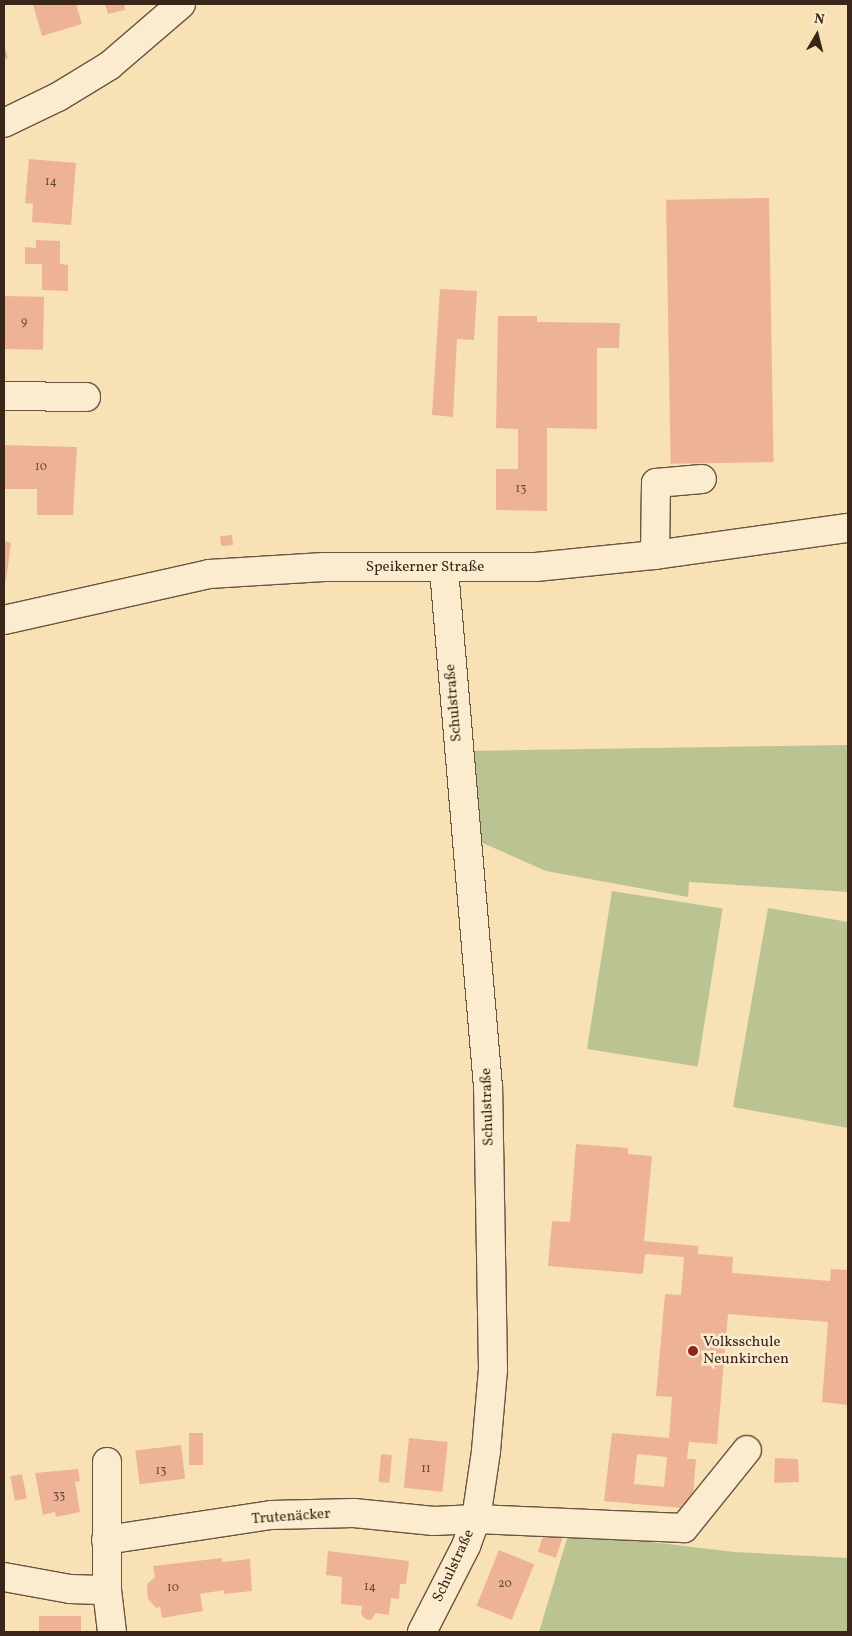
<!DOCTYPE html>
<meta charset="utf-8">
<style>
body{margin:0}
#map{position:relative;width:852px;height:1636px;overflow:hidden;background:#f9e1b6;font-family:Vollkorn,serif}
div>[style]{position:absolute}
.green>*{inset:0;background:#bac391;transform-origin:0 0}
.building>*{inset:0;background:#eeb397;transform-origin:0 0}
.roads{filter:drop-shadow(1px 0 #695540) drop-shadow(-1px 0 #695540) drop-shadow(0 1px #695540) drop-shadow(0 -1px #695540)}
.minor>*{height:28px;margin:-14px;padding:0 14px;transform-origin:14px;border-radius:14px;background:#fbecd0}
.dots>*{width:14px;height:14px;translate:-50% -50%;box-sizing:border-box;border:2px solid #fbecd0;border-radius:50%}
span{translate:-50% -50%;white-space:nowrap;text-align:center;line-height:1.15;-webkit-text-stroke:5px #fbecd0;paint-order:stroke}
.number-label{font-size:12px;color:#664938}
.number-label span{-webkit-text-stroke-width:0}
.street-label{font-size:15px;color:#392618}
.poi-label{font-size:15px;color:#392618}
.left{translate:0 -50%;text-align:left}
.frame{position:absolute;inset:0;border:5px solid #392618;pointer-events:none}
.north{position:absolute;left:792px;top:10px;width:50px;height:50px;-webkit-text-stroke:4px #fbecd0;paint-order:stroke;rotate:8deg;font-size:14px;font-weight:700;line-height:20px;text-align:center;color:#392618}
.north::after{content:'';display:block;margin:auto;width:18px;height:22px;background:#392618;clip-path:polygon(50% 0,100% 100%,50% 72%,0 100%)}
</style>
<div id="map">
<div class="green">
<div style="clip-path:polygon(848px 745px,848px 892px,689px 882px,688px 897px,546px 871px,476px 840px,467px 751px)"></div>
<div style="left:612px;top:891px;width:112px;height:160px;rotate:9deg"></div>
<div style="clip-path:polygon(768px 908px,848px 922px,848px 1128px,733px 1107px)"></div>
<div style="clip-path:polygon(569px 1532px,734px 1552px,848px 1558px,848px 1632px,539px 1632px)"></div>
</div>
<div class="building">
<div style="clip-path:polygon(33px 4px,76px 4px,82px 24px,42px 36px)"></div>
<div style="clip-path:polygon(105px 4px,124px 4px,125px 10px,108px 14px)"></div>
<div style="clip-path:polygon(4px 44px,8px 58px,4px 59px)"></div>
<div style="clip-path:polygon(29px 159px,76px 163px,71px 225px,32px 222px,33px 204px,25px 203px)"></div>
<div style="left:769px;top:198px;width:264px;height:103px;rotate:89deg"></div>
<div style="clip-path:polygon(36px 240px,60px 241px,60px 264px,68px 265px,68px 291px,42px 290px,42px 264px,25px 264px,25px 247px,36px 248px)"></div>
<div style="clip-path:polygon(440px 289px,477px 291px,474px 340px,457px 339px,453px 417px,432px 415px)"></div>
<div style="left:4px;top:296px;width:40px;height:53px;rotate:1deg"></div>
<div style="clip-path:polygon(498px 316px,537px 316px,537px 322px,620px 323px,619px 348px,597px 348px,597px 429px,547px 428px,547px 511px,496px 510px,496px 469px,518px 469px,518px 429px,496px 428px)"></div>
<div style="clip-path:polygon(5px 445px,77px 447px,73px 515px,37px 515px,37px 489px,5px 489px)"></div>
<div style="left:232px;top:535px;width:10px;height:12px;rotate:84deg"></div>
<div style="clip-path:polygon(4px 541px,11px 543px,6px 580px,4px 580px)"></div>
<div style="clip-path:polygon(evenodd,576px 1144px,628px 1148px,628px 1154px,652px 1156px,644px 1241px,698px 1246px,698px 1254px,733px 1257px,732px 1273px,830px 1281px,831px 1269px,848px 1270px,848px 1405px,822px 1402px,828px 1322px,728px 1314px,717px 1444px,689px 1442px,687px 1459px,696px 1459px,692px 1509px,604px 1501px,612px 1433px,669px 1438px,672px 1397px,656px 1396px,665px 1294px,681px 1295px,684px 1257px,645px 1254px,643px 1274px,548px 1266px,552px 1221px,570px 1222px,576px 1144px,637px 1454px,667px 1457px,664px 1487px,634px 1484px,637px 1454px)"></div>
<div style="left:203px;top:1433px;width:32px;height:14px;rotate:90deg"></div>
<div style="left:409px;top:1438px;width:39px;height:50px;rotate:6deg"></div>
<div style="left:181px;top:1445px;width:34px;height:46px;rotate:83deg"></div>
<div style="left:381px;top:1454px;width:11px;height:28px;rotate:5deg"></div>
<div style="clip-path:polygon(775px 1458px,798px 1459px,799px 1482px,774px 1483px)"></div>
<div style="clip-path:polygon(78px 1469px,80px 1481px,75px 1482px,80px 1512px,56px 1517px,55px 1512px,43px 1515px,35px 1473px)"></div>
<div style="left:22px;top:1474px;width:25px;height:12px;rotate:79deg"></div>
<div style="left:545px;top:1530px;width:19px;height:23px;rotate:18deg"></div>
<div style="left:499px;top:1550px;width:38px;height:60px;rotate:22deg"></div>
<div style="clip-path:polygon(328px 1551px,409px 1561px,406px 1584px,400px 1584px,399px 1599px,391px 1598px,389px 1615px,376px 1613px,371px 1620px,365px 1619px,361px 1614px,362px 1606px,341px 1604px,342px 1577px,326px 1575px)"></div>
<div style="clip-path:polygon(222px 1558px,222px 1562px,250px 1559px,252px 1591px,224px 1594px,224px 1590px,200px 1594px,203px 1611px,162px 1618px,160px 1607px,156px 1608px,148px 1599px,147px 1584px,155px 1577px,153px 1566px)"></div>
<div style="left:39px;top:1616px;width:42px;height:16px"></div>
</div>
<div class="roads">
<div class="minor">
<div style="left:4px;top:123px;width:60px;rotate:-25.7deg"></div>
<div style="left:58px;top:97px;width:60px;rotate:-31.3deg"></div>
<div style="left:109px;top:66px;width:95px;rotate:-40.7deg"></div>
<div style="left:4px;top:396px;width:82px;rotate:0.7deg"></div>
<div style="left:655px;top:555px;width:72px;rotate:-89.2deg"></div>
<div style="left:656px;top:483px;width:46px;rotate:-5deg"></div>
<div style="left:4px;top:620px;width:210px;rotate:-12.6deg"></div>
<div style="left:209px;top:574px;width:115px;rotate:-3.5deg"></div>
<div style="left:324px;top:567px;width:212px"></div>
<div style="left:536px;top:567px;width:120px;rotate:-5.8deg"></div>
<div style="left:655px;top:555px;width:195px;rotate:-8deg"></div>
<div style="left:107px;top:1462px;width:128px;rotate:90deg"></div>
<div style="left:107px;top:1590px;width:42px;rotate:83.2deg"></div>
<div style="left:106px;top:1540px;width:167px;rotate:-8.6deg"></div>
<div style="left:271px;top:1515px;width:83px;rotate:-1.4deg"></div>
<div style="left:354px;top:1513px;width:80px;rotate:5.7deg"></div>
<div style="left:434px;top:1521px;width:42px;rotate:-2.7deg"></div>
<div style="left:476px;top:1519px;width:208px;rotate:2.5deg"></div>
<div style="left:684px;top:1528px;width:100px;rotate:-51.1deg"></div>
<div style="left:4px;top:1577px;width:67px;rotate:10.3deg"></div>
<div style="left:70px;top:1589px;width:37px;rotate:2deg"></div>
<div style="left:422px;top:1632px;width:97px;rotate:-62.9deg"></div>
<div style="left:466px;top:1546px;width:29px;rotate:-70deg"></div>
<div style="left:476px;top:1519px;width:69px;rotate:-81.6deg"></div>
<div style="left:486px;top:1451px;width:82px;rotate:-85.1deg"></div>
<div style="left:493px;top:1369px;width:282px;rotate:-91deg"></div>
<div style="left:488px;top:1087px;width:520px;rotate:-94.86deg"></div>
</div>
</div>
<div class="dots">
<div style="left:693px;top:1351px;background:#8f2418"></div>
</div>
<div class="number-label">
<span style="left:51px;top:183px">14</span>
<span style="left:24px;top:323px">9</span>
<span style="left:41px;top:468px">10</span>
<span style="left:521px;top:490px">13</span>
<span style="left:426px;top:1470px">11</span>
<span style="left:161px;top:1472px">13</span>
<span style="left:59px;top:1497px">33</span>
<span style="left:505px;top:1585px">20</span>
<span style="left:370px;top:1588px">14</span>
<span style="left:173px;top:1589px">10</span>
</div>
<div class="street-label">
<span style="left:425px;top:568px">Speikerner Straße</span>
<span style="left:454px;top:703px;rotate:-95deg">Schulstraße</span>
<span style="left:488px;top:1107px;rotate:-92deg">Schulstraße</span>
<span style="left:291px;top:1517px;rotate:-4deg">Trutenäcker</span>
<span style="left:454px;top:1566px;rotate:-65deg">Schulstraße</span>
</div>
<div class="poi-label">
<span class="left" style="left:703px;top:1351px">Volksschule<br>Neunkirchen</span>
</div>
<div class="frame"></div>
<div class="north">N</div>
</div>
